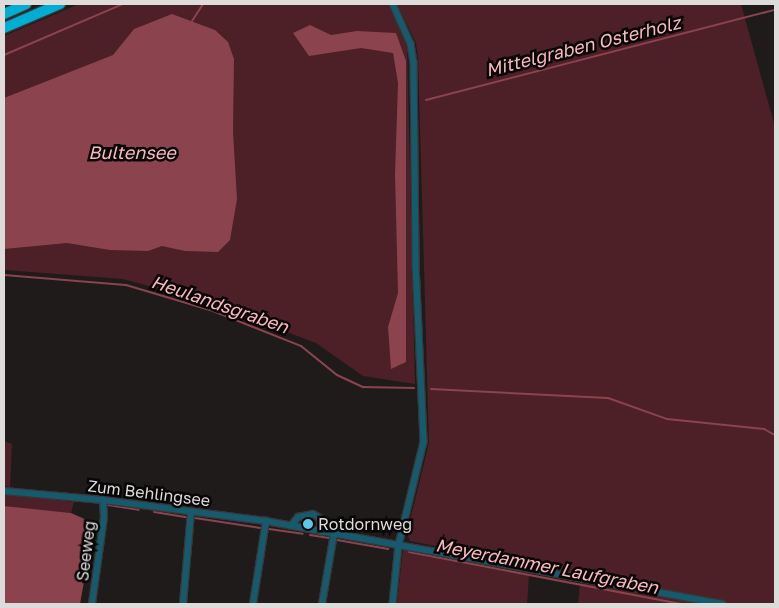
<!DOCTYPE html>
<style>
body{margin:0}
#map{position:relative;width:779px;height:608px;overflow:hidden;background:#1f1b1b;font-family:"Golos Text",sans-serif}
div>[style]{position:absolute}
.green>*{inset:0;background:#4d1f26}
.water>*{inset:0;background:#8b434d}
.stream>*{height:2px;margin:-1px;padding:0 1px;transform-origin:1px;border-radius:1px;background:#8b434d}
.roads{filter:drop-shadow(1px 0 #3a3636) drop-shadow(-1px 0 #3a3636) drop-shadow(0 1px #3a3636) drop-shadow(0 -1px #3a3636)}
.minor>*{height:5.5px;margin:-2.75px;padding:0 2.75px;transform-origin:2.75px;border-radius:2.75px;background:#165a6d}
.motorway>*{height:10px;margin:-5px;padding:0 5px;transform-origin:5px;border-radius:5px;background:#00add3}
.dots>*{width:14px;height:14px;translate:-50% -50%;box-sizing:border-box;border:2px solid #080606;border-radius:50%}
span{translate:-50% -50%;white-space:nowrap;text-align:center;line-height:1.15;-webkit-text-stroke:5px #080606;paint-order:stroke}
.street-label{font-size:16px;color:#dedbdb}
.poi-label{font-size:16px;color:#dedbdb}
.left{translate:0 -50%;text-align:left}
.water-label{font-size:18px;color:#fab8be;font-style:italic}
.frame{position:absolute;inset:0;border:5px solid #dedbdb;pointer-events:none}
</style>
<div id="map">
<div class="green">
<div style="clip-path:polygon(79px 4px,388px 4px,407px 45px,415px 384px,363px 376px,316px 343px,211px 303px,123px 279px,4px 270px,4px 36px)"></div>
<div style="clip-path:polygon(397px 4px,741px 4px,775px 127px,775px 604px,731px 604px,410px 541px,407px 533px,429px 443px,418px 57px,416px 43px)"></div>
<div style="clip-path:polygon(4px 441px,12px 444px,10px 487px,4px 486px)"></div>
<div style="clip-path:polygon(4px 494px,74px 502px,71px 513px,25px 509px,4px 506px)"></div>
<div style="clip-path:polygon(403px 549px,529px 575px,527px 604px,397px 604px)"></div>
<div style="clip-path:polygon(580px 583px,713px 604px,578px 604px)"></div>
</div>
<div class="water">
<div style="clip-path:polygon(172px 14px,215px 30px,228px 42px,234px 59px,233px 132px,237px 199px,230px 240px,218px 252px,185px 251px,162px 246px,148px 251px,110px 250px,67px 243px,4px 249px,4px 98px,113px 55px,134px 29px)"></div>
<div style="clip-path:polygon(310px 25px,331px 35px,357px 31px,396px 33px,406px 61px,406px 362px,391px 369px,388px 327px,398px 293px,395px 174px,398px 83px,393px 53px,361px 48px,309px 56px,293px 33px)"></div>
<div style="clip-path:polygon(4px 506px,71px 513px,89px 521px,90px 548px,80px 604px,4px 604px)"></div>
</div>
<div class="stream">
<div style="left:192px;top:21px;width:20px;rotate:-57deg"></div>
<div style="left:4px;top:55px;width:129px;rotate:-23.2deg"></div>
<div style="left:426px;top:100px;width:360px;rotate:-14.5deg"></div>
<div style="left:4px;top:275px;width:122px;rotate:4.7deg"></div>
<div style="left:126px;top:285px;width:91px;rotate:16.6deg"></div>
<div style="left:213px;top:311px;width:95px;rotate:21.7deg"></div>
<div style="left:301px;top:346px;width:46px;rotate:38.9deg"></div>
<div style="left:337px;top:375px;width:29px;rotate:25deg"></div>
<div style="left:363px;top:387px;width:51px;rotate:1.1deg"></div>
<div style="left:431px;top:389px;width:177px;rotate:2.9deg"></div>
<div style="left:608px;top:398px;width:63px;rotate:19.6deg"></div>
<div style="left:667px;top:419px;width:98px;rotate:5.9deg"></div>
<div style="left:764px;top:429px;width:13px;rotate:29deg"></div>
<div style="left:108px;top:505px;width:31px;rotate:9deg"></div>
<div style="left:154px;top:512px;width:33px;rotate:9deg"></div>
<div style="left:195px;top:518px;width:66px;rotate:8.7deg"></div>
<div style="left:269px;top:529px;width:34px;rotate:8deg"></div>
<div style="left:310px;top:535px;width:19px;rotate:9deg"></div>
<div style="left:337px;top:540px;width:52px;rotate:10deg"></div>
<div style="left:409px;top:552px;width:277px;rotate:10.8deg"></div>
</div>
<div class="roads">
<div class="minor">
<div style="left:393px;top:4px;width:44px;rotate:65.8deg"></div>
<div style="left:411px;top:44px;width:18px;rotate:81deg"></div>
<div style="left:414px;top:62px;width:202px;rotate:89.4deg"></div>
<div style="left:416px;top:264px;width:178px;rotate:87.4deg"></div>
<div style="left:424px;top:442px;width:106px;rotate:103.6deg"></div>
<div style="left:399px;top:545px;width:59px;rotate:95.8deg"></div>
<div style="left:4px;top:491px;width:99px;rotate:5.2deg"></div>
<div style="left:103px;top:500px;width:164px;rotate:7.3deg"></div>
<div style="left:266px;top:521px;width:464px;rotate:10.3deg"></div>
<div style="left:291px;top:526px;width:11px;rotate:-52deg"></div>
<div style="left:298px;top:517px;width:15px;rotate:-11deg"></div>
<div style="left:313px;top:514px;width:8px;rotate:30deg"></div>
<div style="left:320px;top:518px;width:14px;rotate:82deg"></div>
<div style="left:92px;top:604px;width:87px;rotate:-82.1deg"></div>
<div style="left:104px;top:518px;width:18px;rotate:-93deg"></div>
<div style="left:183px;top:604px;width:92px;rotate:-85deg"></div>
<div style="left:253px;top:604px;width:84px;rotate:-81.1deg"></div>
<div style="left:322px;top:604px;width:71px;rotate:-80.3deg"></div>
</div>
<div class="motorway">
<div style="left:4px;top:14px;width:24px;rotate:-24deg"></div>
<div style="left:4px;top:28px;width:61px;rotate:-23.2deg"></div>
</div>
</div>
<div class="dots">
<div style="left:308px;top:524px;background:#5cc7e7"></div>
</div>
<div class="street-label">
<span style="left:149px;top:493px;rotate:7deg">Zum Behlingsee</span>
<span style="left:86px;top:551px;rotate:-83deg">Seeweg</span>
</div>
<div class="poi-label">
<span class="left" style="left:318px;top:524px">Rotdornweg</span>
</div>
<div class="water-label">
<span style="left:583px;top:46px;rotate:-14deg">Mittelgraben Osterholz</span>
<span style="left:132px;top:152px">Bultensee</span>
<span style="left:220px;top:304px;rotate:19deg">Heulandsgraben</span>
<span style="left:547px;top:566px;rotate:11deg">Meyerdammer Laufgraben</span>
</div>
<div class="frame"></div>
</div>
